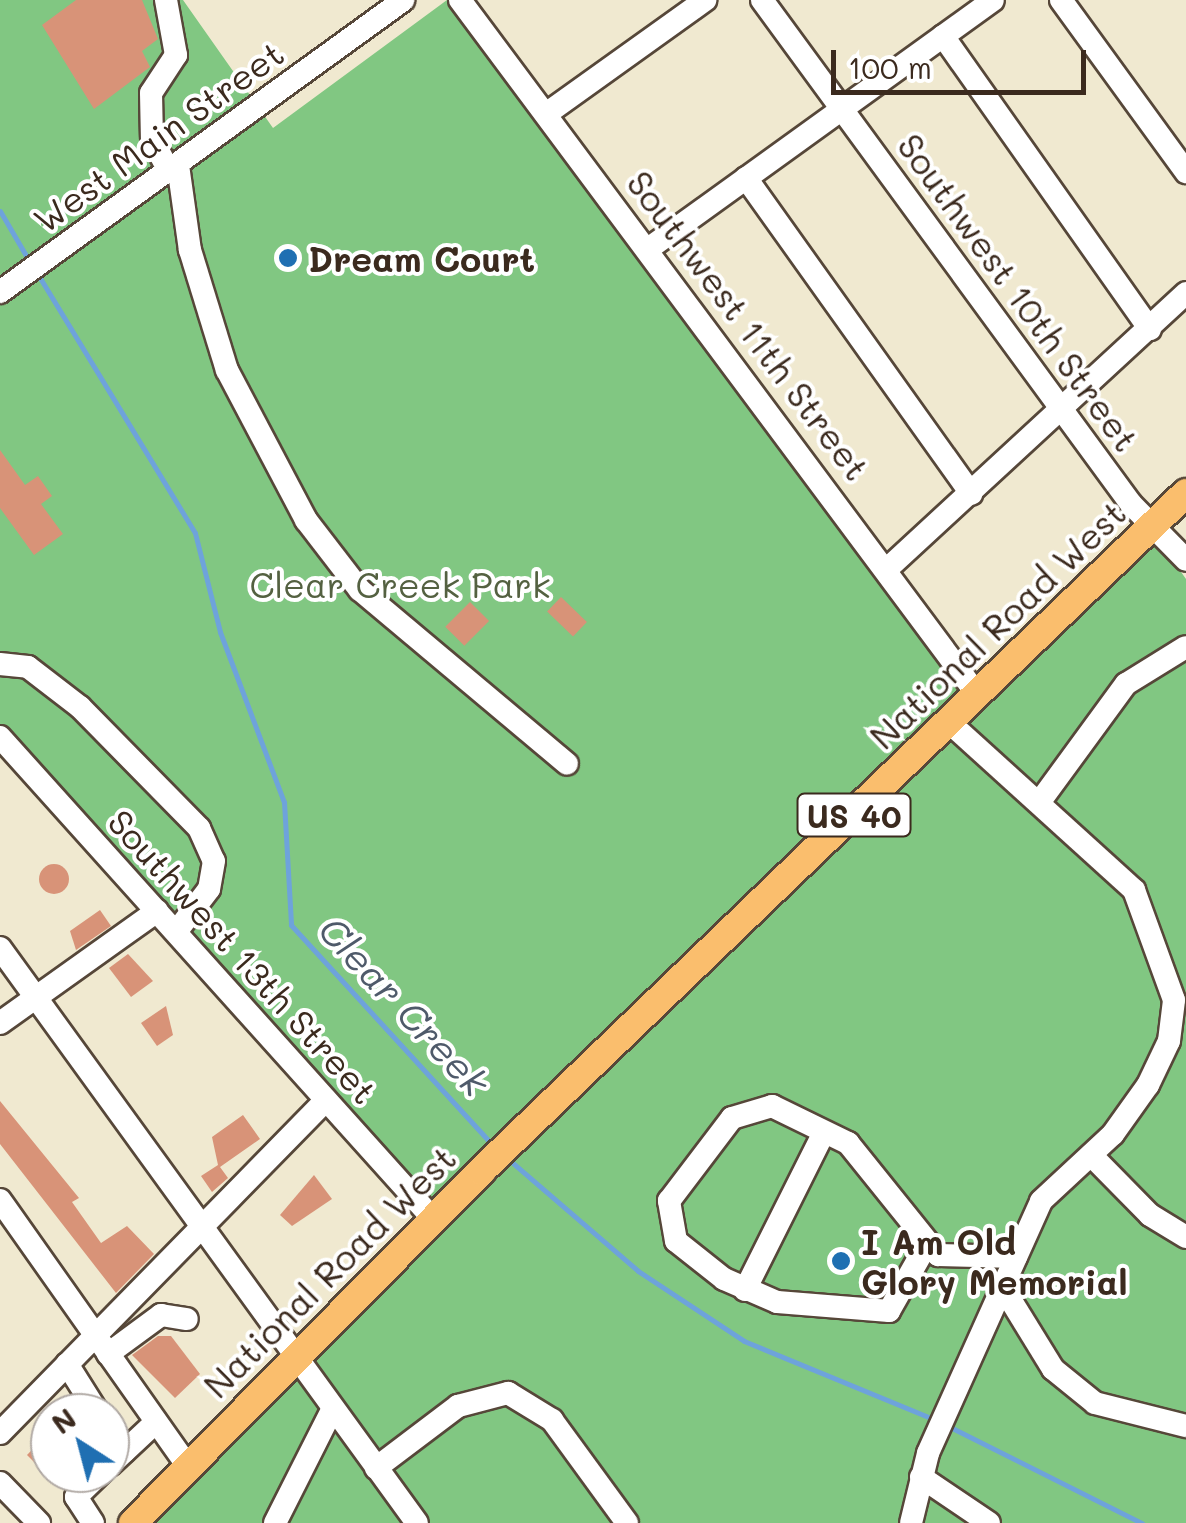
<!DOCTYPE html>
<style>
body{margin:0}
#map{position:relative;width:1186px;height:1523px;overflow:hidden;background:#f0e9d0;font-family:Mali,sans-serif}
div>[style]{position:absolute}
.green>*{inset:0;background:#81c782}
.stream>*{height:5px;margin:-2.5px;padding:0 2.5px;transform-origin:2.5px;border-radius:2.5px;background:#6ea3db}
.building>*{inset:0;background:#d89378;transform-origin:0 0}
.round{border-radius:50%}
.roads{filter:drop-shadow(2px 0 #564739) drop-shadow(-2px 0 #564739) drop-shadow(0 2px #564739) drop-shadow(0 -2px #564739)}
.minor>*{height:22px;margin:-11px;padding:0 11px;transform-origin:11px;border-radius:11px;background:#fff}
.major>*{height:28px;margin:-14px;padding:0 14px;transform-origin:14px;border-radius:14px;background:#fabe6d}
.dots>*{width:28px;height:28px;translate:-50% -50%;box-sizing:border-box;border:5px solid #fff;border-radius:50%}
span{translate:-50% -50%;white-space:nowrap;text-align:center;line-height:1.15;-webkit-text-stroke:8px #fff;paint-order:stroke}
.shield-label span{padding:2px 8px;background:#fff;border:2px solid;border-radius:8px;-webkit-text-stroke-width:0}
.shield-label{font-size:32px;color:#3b2a1e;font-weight:700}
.street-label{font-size:35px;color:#3b2a1e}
.poi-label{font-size:35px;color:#3b2a1e;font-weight:700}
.left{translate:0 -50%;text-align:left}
.park-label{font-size:35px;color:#546141}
.water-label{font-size:38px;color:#4f5a6a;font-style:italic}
.north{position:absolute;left:30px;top:1393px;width:100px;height:100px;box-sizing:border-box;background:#fff;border:2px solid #b1aaa5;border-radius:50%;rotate:324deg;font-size:28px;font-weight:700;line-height:40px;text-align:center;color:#3b2a1e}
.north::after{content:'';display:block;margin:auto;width:35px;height:45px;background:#1f6fb2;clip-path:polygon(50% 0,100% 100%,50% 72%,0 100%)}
.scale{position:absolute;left:831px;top:50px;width:255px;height:45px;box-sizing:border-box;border:5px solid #3b2a1e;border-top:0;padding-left:12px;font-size:30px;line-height:35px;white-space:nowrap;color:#3b2a1e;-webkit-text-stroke:8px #fff;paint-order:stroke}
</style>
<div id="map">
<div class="green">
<div style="clip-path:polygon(0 0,183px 0,273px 128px,447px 0,460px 0,977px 694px,1149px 527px,1186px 579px,1186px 1523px,133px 1523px,435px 1220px,0 737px)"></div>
</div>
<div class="stream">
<div style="left:0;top:211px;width:61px;rotate:59.7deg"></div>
<div style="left:37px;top:273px;width:304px;rotate:58.7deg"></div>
<div style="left:195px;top:533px;width:102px;rotate:75.8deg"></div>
<div style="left:220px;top:632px;width:182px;rotate:69.4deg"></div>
<div style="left:284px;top:802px;width:123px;rotate:86.7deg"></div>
<div style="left:291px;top:925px;width:297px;rotate:47.5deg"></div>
<div style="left:508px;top:1159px;width:172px;rotate:40.7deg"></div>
<div style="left:638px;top:1271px;width:127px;rotate:33.4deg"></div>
<div style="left:744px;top:1341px;width:204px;rotate:22.4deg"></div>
<div style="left:948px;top:1426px;width:217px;rotate:26.6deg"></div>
</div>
<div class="building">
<div style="clip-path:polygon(76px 0,142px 0,158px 39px,142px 51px,150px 67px,94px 109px,42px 25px)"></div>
<div style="clip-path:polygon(0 450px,25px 485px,38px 476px,52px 496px,41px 504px,63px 534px,34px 555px,0 508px)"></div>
<div style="left:561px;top:597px;width:36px;height:20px;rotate:44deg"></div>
<div style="left:470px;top:602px;width:27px;height:35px;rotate:45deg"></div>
<div class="round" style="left:39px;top:864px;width:30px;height:30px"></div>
<div style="clip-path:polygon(100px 910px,111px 926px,76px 950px,70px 931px)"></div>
<div style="clip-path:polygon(128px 954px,153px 981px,131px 997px,109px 968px)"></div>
<div style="clip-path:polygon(166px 1006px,173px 1035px,157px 1046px,141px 1023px)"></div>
<div style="clip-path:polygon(0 1101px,79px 1198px,72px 1202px,101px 1243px,127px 1226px,154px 1254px,116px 1293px,0 1144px)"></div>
<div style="clip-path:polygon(243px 1115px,260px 1139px,220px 1167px,228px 1178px,212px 1192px,201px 1176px,218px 1165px,212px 1137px)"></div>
<div style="clip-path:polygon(314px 1175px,332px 1199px,292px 1226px,280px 1215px)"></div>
<div style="clip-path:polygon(158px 1336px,171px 1336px,200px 1374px,175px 1398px,132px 1355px)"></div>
<div style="clip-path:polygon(50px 1431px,50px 1478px,27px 1455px)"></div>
</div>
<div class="roads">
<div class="minor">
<div style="left:166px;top:0;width:56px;rotate:79.7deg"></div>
<div style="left:176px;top:55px;width:45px;rotate:123.3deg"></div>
<div style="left:151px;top:93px;width:46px;rotate:88.8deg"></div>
<div style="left:152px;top:139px;width:36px;rotate:62deg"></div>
<div style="left:460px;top:0;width:865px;rotate:53.32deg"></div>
<div style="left:762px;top:0;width:625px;rotate:53.79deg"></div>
<div style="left:1131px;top:504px;width:78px;rotate:45.5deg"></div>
<div style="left:1061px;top:0;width:213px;rotate:54deg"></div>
<div style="left:943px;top:36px;width:359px;rotate:54.8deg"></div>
<div style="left:546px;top:114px;width:196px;rotate:-35.6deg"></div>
<div style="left:178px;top:165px;width:86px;rotate:82deg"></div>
<div style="left:190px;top:250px;width:126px;rotate:72.9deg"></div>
<div style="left:227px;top:370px;width:170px;rotate:62.2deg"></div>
<div style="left:306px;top:520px;width:88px;rotate:52.4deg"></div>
<div style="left:360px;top:590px;width:270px;rotate:40deg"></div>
<div style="left:746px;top:178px;width:388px;rotate:54.5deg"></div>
<div style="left:648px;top:249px;width:425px;rotate:-35.8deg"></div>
<div style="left:0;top:292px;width:498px;rotate:-35.9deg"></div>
<div style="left:887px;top:569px;width:407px;rotate:-42.7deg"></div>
<div style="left:0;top:664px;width:28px;rotate:6deg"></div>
<div style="left:28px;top:667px;width:66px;rotate:37.6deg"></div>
<div style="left:80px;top:707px;width:170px;rotate:45.5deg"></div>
<div style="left:199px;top:828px;width:36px;rotate:66deg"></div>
<div style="left:214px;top:861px;width:28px;rotate:100deg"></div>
<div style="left:209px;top:889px;width:54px;rotate:127.5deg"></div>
<div style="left:0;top:737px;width:651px;rotate:48.05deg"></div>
<div style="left:1041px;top:800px;width:144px;rotate:-53.8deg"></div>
<div style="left:1126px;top:684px;width:70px;rotate:-31.7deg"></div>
<div style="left:0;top:948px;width:710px;rotate:54.05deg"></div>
<div style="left:0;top:1023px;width:193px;rotate:-35.5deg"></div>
<div style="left:1091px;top:1155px;width:84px;rotate:45.5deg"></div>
<div style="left:1150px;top:1215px;width:42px;rotate:31.4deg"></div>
<div style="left:0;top:1200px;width:324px;rotate:54.8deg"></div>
<div style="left:927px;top:1244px;width:77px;rotate:119.6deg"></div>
<div style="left:889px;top:1311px;width:112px;rotate:-175.4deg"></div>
<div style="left:777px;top:1302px;width:58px;rotate:-156.5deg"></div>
<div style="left:724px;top:1279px;width:61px;rotate:-141.6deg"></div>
<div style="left:676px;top:1241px;width:41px;rotate:-99.9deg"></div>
<div style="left:669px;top:1201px;width:104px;rotate:-52.8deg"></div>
<div style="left:732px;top:1118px;width:42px;rotate:-16.7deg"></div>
<div style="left:772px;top:1106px;width:85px;rotate:26deg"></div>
<div style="left:848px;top:1143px;width:144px;rotate:51.2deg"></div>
<div style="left:938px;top:1255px;width:78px;rotate:1.5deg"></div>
<div style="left:1002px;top:1286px;width:97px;rotate:58.4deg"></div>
<div style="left:1053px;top:1369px;width:54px;rotate:39deg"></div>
<div style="left:1095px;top:1403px;width:94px;rotate:14.2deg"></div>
<div style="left:745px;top:1290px;width:174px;rotate:-63.4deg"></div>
<div style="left:108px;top:1354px;width:66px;rotate:-36.3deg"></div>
<div style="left:161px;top:1315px;width:26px;rotate:9deg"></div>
<div style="left:67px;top:1364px;width:58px;rotate:57.7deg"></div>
<div style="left:110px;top:1431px;width:25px;rotate:56deg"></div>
<div style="left:0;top:1433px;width:466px;rotate:-45.6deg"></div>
<div style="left:110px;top:1465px;width:63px;rotate:-43.1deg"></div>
<div style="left:376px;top:1468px;width:103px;rotate:-37.1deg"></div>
<div style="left:458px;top:1406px;width:52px;rotate:-14.6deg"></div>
<div style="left:508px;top:1393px;width:52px;rotate:31.5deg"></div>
<div style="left:552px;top:1420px;width:127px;rotate:53.9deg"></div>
<div style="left:921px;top:1477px;width:82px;rotate:34.1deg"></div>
<div style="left:0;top:1483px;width:56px;rotate:45.7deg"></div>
<div style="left:93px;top:1523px;width:31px;rotate:-123deg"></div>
<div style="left:76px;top:1497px;width:35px;rotate:-44deg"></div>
<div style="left:275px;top:1523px;width:127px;rotate:-63.2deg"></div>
<div style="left:911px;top:1523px;width:72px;rotate:-76.3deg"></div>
<div style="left:928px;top:1453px;width:276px;rotate:-65.8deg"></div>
<div style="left:1041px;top:1201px;width:98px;rotate:-42.9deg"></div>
<div style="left:1113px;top:1134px;width:60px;rotate:-54.5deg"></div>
<div style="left:1148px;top:1085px;width:49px;rotate:-64.5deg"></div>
<div style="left:1169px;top:1041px;width:41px;rotate:-83deg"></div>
<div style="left:1174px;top:1000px;width:117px;rotate:-110deg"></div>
<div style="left:1134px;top:890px;width:250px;rotate:-137.8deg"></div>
</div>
<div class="major">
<div style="left:133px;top:1523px;width:495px;rotate:-45.3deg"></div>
<div style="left:481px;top:1171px;width:978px;rotate:-43.88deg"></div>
</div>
</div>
<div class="dots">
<div style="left:288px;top:258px;background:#1f6fb2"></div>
<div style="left:841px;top:1261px;background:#1f6fb2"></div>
</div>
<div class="shield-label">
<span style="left:854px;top:815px">US 40</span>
</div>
<div class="street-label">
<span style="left:158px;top:136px;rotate:-36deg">West Main Street</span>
<span style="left:1019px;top:292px;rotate:54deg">Southwest 10th Street</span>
<span style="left:749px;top:325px;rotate:53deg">Southwest 11th Street</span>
<span style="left:997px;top:624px;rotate:-44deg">National Road West</span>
<span style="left:243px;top:956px;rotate:48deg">Southwest 13th Street</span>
<span style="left:329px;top:1271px;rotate:-45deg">National Road West</span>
</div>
<div class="poi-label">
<span class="left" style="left:308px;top:258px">Dream Court</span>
<span class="left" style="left:861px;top:1261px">I Am Old<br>Glory Memorial</span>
</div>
<div class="park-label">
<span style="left:400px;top:584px">Clear Creek Park</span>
</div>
<div class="water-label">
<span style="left:404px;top:1006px;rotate:47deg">Clear Creek</span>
</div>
<div class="north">N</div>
<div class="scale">100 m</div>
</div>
